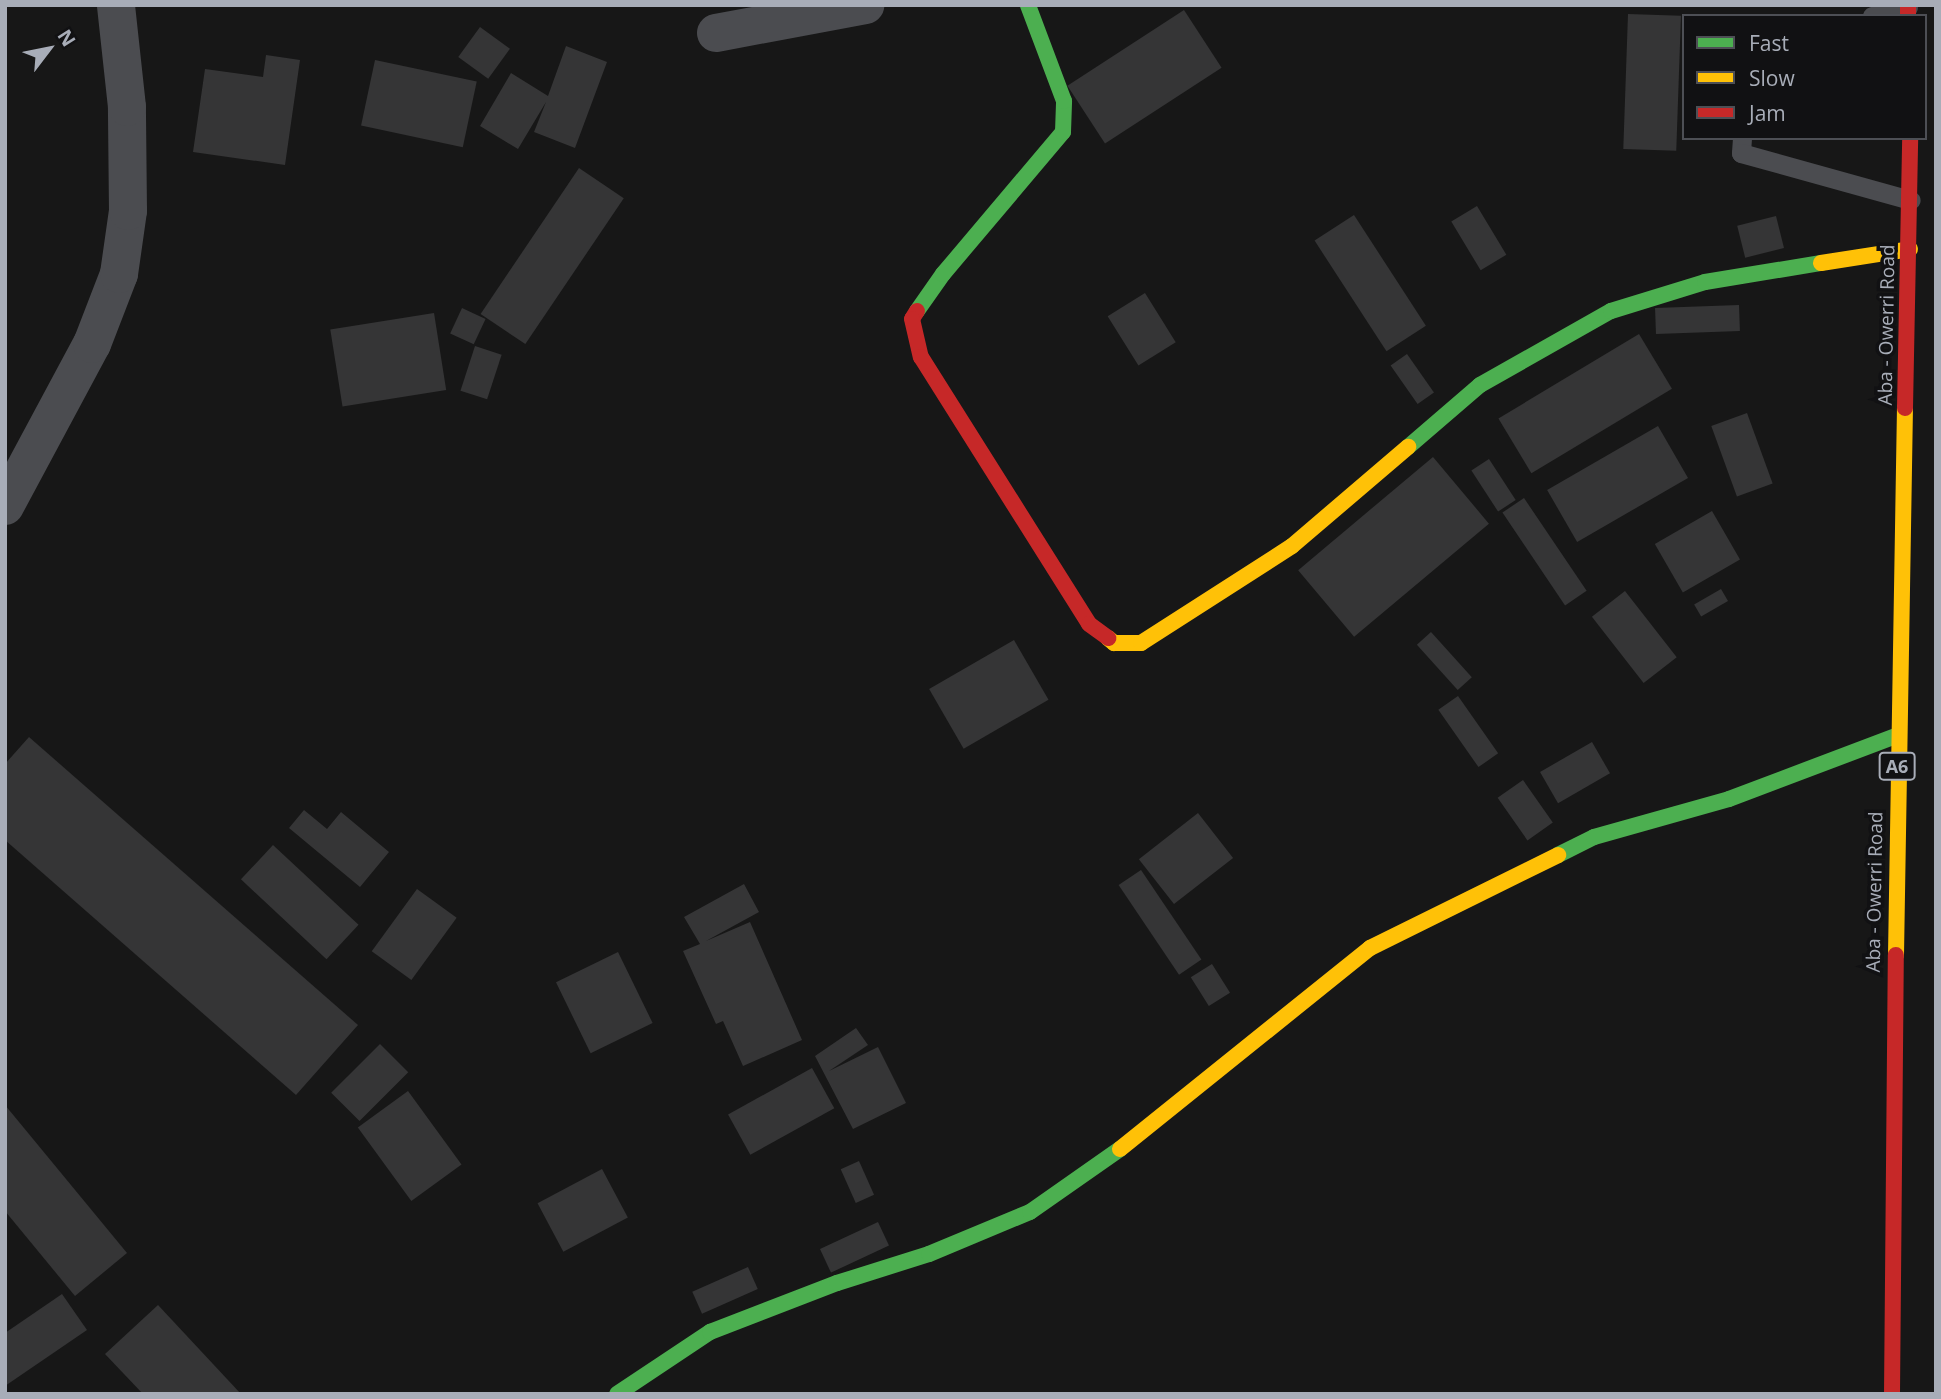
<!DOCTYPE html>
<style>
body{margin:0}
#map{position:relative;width:1941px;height:1399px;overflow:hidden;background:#171717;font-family:"Open Sans",sans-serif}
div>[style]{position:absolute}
.building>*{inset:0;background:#353536;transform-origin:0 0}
.lane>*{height:19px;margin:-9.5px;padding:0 9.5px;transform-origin:9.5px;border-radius:9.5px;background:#4b4c50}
.street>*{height:38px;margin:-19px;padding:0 19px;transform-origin:19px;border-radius:19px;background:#4b4c50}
.fast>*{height:16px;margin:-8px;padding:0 8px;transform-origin:8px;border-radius:8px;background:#4caf50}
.slow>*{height:16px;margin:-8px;padding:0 8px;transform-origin:8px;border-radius:8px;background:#ffc107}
.jam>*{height:16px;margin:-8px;padding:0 8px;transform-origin:8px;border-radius:8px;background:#c62828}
span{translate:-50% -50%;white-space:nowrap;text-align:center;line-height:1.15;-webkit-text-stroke:7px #111113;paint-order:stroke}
.shield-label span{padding:2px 5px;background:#111113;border:2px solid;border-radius:5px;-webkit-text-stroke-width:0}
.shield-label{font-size:18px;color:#a8adb8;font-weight:700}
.street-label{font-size:19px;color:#a8adb8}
.frame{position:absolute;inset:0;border:7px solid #a8adb8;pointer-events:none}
.legend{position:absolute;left:1682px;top:14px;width:245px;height:126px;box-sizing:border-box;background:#111113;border:2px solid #4d4f55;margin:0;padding:9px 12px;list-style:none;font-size:21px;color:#a8adb8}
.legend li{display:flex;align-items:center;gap:14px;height:35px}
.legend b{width:35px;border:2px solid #4d4f55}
.north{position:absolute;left:14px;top:14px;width:70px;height:70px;-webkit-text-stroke:5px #111113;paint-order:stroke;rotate:58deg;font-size:19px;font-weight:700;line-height:28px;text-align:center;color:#a8adb8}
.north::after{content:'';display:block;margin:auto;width:24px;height:32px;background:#a8adb8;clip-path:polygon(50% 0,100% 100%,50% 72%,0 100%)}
</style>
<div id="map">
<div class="building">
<div style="left:1184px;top:10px;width:69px;height:139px;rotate:57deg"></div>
<div style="left:1628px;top:14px;width:53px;height:135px;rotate:2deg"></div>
<div style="left:480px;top:27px;width:37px;height:37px;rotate:36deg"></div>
<div style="clip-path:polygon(566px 46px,607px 62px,575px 148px,534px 132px,546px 102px,518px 149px,480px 126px,511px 73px,548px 96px)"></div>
<div style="clip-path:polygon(266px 55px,300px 60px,285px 165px,193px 152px,205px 69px,263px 77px)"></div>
<div style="left:375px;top:60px;width:104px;height:67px;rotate:12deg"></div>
<div style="left:579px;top:168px;width:54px;height:176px;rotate:34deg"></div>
<div style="left:1477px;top:206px;width:57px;height:30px;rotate:59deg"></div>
<div style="left:1354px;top:215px;width:132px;height:47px;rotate:57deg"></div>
<div style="left:1776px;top:216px;width:33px;height:40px;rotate:76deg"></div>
<div style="left:1145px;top:293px;width:58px;height:44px;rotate:58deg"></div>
<div style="left:1739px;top:305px;width:26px;height:84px;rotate:88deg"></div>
<div style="left:462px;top:308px;width:26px;height:28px;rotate:25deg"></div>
<div style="left:434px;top:313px;width:78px;height:105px;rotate:81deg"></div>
<div style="left:1639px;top:334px;width:64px;height:164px;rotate:59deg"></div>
<div style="left:475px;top:346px;width:28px;height:47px;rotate:18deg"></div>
<div style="left:1407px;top:354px;width:47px;height:20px;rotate:55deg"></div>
<div style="left:1747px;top:413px;width:75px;height:38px;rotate:70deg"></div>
<div style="left:1658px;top:426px;width:60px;height:128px;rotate:60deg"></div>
<div style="left:1433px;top:457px;width:87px;height:176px;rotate:50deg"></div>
<div style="left:1489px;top:459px;width:49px;height:21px;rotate:57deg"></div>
<div style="left:1524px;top:498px;width:112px;height:26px;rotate:56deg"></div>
<div style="left:1712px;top:511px;width:56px;height:66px;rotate:60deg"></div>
<div style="left:1721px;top:589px;width:14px;height:31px;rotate:60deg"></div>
<div style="left:1625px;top:591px;width:84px;height:42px;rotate:52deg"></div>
<div style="left:1431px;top:632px;width:61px;height:19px;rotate:48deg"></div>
<div style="left:1014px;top:640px;width:69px;height:98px;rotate:60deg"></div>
<div style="left:1458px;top:696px;width:70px;height:24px;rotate:55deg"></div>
<div style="clip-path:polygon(29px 737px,358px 1025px,296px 1095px,5px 840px,5px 764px)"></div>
<div style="left:1592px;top:742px;width:36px;height:60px;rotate:60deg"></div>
<div style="left:1523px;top:780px;width:52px;height:31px;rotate:55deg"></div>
<div style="clip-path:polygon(304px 810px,327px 829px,341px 812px,389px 852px,360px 887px,289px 828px)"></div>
<div style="left:1198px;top:813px;width:57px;height:75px;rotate:52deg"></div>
<div style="left:273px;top:845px;width:117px;height:47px;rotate:43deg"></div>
<div style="left:1141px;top:870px;width:108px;height:27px;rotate:56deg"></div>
<div style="clip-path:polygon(744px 884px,759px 912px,706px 941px,750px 922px,802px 1040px,743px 1066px,723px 1021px,716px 1024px,683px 951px,700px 944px,684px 917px)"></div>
<div style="left:417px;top:889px;width:49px;height:77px;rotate:36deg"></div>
<div style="left:618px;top:952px;width:79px;height:69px;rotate:64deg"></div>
<div style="left:1212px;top:964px;width:34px;height:25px;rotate:58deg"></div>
<div style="clip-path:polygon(856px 1028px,868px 1045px,829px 1071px,878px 1047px,906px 1103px,853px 1129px,815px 1056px)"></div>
<div style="left:380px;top:1044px;width:40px;height:69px;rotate:45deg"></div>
<div style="left:812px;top:1068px;width:46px;height:96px;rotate:61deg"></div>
<div style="left:408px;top:1091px;width:91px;height:62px;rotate:54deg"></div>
<div style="clip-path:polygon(5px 1105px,127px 1253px,75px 1296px,5px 1211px)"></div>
<div style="left:859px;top:1161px;width:37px;height:20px;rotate:66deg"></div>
<div style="left:602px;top:1169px;width:55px;height:73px;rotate:62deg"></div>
<div style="left:878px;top:1222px;width:26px;height:64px;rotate:65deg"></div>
<div style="left:748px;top:1267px;width:24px;height:61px;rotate:66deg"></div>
<div style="clip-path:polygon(62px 1294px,87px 1330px,5px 1386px,5px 1333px)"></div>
<div style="clip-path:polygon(158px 1305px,241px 1394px,143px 1394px,105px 1354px)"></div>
</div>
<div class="lane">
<div style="left:1872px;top:16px;width:37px;rotate:-14deg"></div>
<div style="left:1742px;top:138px;width:15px;rotate:94deg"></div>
<div style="left:1741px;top:153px;width:176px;rotate:15.5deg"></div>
</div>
<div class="street">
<div style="left:716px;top:33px;width:152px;rotate:-10.6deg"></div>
<div style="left:5px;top:506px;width:184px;rotate:-61.8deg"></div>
<div style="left:92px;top:344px;width:75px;rotate:-68.9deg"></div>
<div style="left:119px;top:274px;width:64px;rotate:-81.9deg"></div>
<div style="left:128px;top:211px;width:104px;rotate:-90.6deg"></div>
<div style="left:127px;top:107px;width:103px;rotate:-96.2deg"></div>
</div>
<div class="fast">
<div style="left:917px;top:311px;width:45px;rotate:-54.9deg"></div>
<div style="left:943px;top:274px;width:186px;rotate:-49.8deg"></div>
<div style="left:1063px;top:132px;width:31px;rotate:-88deg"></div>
<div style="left:1064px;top:101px;width:103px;rotate:-110.6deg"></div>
<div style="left:1408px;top:447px;width:95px;rotate:-40.7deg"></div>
<div style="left:1480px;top:385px;width:150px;rotate:-29.5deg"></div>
<div style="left:1611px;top:311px;width:98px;rotate:-17.1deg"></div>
<div style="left:1705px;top:282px;width:118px;rotate:-9.3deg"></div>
<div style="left:1558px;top:855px;width:40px;rotate:-26.6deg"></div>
<div style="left:1594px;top:837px;width:140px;rotate:-15.7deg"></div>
<div style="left:1729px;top:799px;width:181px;rotate:-20.7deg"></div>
<div style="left:617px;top:1394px;width:112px;rotate:-33.7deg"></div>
<div style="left:710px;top:1332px;width:136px;rotate:-21.1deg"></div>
<div style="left:837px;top:1283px;width:96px;rotate:-17.5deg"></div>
<div style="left:929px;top:1254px;width:109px;rotate:-22.6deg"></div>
<div style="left:1030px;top:1212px;width:110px;rotate:-35deg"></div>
</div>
<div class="slow">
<div style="left:1821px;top:263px;width:90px;rotate:-8.9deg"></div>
<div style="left:1108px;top:638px;width:8px;rotate:40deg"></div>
<div style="left:1114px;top:643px;width:27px"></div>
<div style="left:1141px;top:643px;width:179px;rotate:-32.7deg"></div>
<div style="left:1292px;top:546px;width:153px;rotate:-40.5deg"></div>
<div style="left:1896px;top:955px;width:547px;rotate:-89.06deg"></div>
<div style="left:1120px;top:1149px;width:321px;rotate:-38.8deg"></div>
<div style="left:1370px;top:948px;width:210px;rotate:-26.3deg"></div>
</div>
<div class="jam">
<div style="left:1908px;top:5px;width:11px;rotate:90deg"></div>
<div style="left:917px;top:311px;width:9px;rotate:122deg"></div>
<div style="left:912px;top:319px;width:39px;rotate:77deg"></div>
<div style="left:921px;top:357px;width:315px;rotate:57.8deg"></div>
<div style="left:1089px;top:624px;width:24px;rotate:36deg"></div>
<div style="left:1905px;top:408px;width:270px;rotate:-88.9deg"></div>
<div style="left:1892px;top:1394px;width:439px;rotate:-89.5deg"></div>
</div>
<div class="shield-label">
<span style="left:1897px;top:766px">A6</span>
</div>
<div class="street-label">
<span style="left:1887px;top:325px;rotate:-89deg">Aba - Owerri Road</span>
<span style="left:1875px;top:892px;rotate:-89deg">Aba - Owerri Road</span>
</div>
<div class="frame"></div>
<ul class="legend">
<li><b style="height:9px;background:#4caf50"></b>Fast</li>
<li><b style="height:9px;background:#ffc107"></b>Slow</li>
<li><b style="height:9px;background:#c62828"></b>Jam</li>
</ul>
<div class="north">N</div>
</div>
